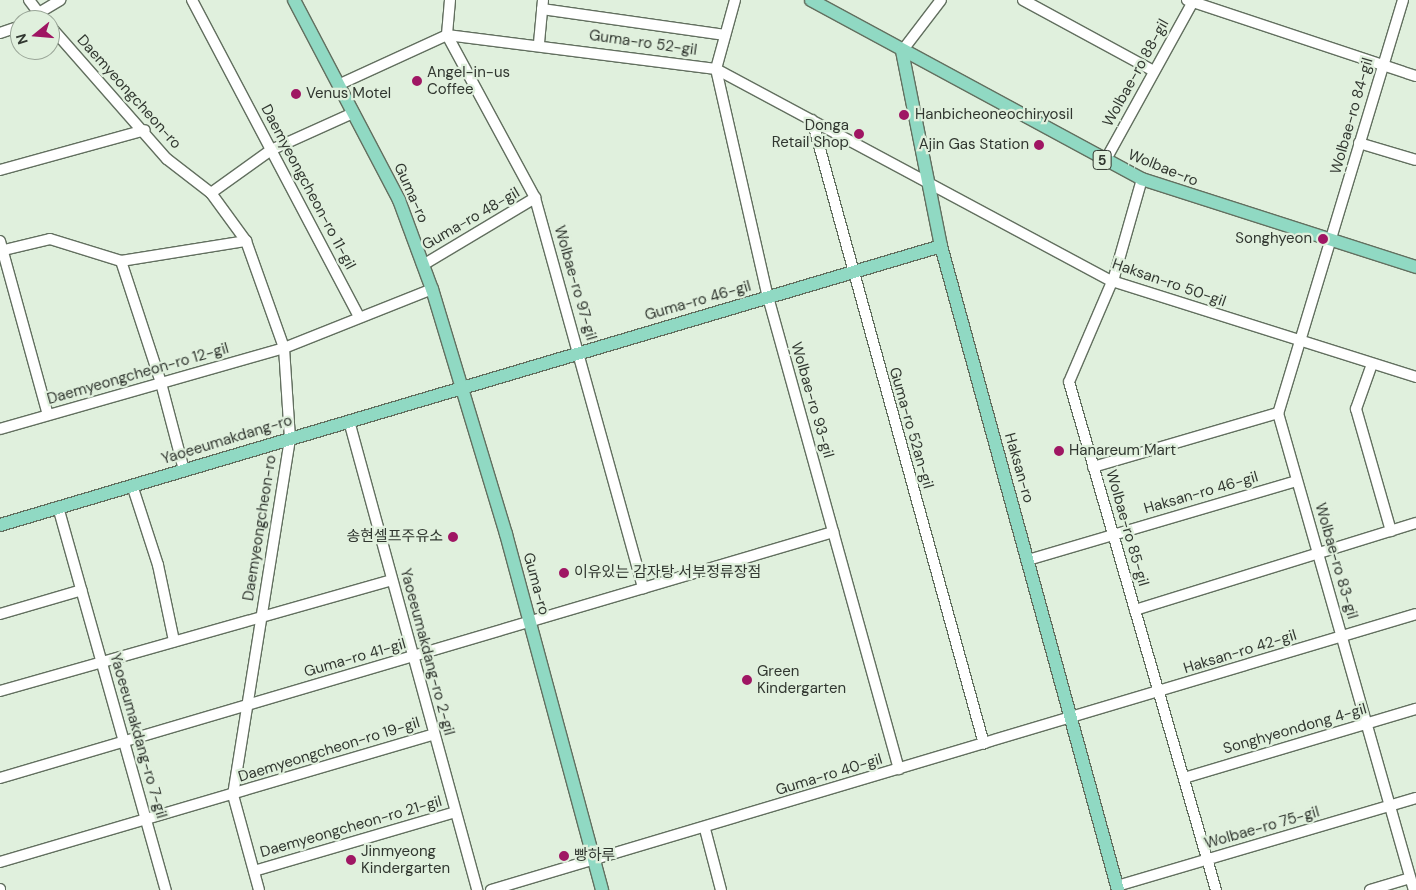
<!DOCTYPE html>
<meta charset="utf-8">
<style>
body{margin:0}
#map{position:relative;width:1416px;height:890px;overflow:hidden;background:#e0f0dd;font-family:"DM Sans","Noto Sans KR",sans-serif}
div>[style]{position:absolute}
.roads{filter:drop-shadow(1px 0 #626f5f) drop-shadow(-1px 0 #626f5f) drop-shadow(0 1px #626f5f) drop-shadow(0 -1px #626f5f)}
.minor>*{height:10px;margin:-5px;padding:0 5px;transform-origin:5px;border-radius:5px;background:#fff}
.major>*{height:12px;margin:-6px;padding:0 6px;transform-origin:6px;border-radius:6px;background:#90d9c3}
.dots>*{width:14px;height:14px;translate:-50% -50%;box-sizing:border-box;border:2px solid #e0f0dd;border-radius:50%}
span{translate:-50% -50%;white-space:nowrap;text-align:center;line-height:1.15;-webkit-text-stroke:4.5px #e0f0dd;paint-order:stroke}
.shield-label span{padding:1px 4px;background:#e0f0dd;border:1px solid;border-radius:4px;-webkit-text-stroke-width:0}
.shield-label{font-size:14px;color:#313730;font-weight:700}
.street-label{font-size:15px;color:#313730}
.poi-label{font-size:15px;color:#313730}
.left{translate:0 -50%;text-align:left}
.right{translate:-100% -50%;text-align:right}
.north{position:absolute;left:10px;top:10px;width:50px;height:50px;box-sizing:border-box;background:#e0f0dd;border:1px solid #9aa698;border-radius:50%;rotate:253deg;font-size:14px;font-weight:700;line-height:20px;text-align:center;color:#313730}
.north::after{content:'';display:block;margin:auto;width:18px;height:22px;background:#9f1663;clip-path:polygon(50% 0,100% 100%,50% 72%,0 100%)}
</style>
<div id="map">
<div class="roads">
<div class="minor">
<div style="left:29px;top:0;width:25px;rotate:53deg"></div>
<div style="left:192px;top:0;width:358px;rotate:62.2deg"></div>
<div style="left:450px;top:0;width:35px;rotate:95deg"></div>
<div style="left:447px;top:35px;width:185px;rotate:61.6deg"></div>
<div style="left:535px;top:198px;width:405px;rotate:74.5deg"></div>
<div style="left:735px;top:0;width:72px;rotate:105.4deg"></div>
<div style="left:716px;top:69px;width:234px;rotate:77.2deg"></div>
<div style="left:768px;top:297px;width:490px;rotate:74.5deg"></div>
<div style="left:1023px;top:0;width:149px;rotate:28.5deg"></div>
<div style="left:1187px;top:0;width:241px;rotate:18.4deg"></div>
<div style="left:1403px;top:0;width:432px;rotate:106.8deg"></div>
<div style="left:1278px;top:413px;width:496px;rotate:74.1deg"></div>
<div style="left:542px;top:9px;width:185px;rotate:8.1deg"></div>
<div style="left:27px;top:20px;width:39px;rotate:-31deg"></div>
<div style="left:50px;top:26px;width:177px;rotate:48.7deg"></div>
<div style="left:167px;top:159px;width:56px;rotate:37.7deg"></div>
<div style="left:211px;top:193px;width:59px;rotate:53.9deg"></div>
<div style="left:246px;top:241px;width:114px;rotate:70.4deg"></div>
<div style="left:284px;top:348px;width:91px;rotate:86.2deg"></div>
<div style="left:290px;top:439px;width:361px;rotate:99.1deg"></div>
<div style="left:233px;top:795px;width:98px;rotate:74.7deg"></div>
<div style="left:0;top:33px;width:21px;rotate:-19deg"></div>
<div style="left:539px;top:43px;width:43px;rotate:-84.7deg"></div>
<div style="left:902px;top:51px;width:64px;rotate:-52.6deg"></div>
<div style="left:338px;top:85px;width:120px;rotate:-24.6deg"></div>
<div style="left:447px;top:35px;width:271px;rotate:7.2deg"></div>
<div style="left:716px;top:69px;width:449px;rotate:28.2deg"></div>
<div style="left:1112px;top:281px;width:319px;rotate:17.5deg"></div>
<div style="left:812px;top:120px;width:647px;rotate:74.59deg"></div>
<div style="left:1359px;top:143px;width:59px;rotate:16.6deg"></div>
<div style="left:1105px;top:161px;width:184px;rotate:-61.1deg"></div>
<div style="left:0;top:170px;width:150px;rotate:-15.4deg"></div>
<div style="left:1142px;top:179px;width:102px;rotate:105.9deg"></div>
<div style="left:1114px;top:277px;width:114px;rotate:113.2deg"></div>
<div style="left:1069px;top:382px;width:529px;rotate:73.86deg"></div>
<div style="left:211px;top:193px;width:74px;rotate:-35.6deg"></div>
<div style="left:271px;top:150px;width:90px;rotate:-24.3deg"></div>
<div style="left:0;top:241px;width:180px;rotate:74.6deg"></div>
<div style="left:0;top:251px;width:51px;rotate:-13.5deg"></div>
<div style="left:50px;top:239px;width:74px;rotate:17.2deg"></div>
<div style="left:121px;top:261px;width:127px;rotate:-9.1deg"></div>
<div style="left:121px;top:261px;width:128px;rotate:71.8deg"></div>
<div style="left:161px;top:383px;width:90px;rotate:75.2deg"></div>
<div style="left:423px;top:265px;width:131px;rotate:-30.9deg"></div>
<div style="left:1372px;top:364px;width:48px;rotate:109.6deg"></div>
<div style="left:1356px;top:409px;width:127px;rotate:74deg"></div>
<div style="left:349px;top:421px;width:486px;rotate:74.7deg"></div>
<div style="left:0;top:429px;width:295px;rotate:-15.9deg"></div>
<div style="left:284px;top:348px;width:159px;rotate:-21.7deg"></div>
<div style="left:1093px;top:467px;width:193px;rotate:-16.3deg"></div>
<div style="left:132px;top:485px;width:84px;rotate:72deg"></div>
<div style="left:158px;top:565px;width:78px;rotate:78.1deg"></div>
<div style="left:58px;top:507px;width:398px;rotate:74.3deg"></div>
<div style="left:1028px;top:560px;width:279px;rotate:-16.4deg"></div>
<div style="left:1135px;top:610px;width:294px;rotate:-17.2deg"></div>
<div style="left:0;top:614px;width:85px;rotate:-16.3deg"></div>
<div style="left:0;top:691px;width:407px;rotate:-15.8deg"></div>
<div style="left:0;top:778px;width:869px;rotate:-16.45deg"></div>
<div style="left:1184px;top:778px;width:242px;rotate:-16.6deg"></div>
<div style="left:705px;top:829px;width:63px;rotate:75.3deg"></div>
<div style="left:0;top:862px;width:452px;rotate:-16.4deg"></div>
<div style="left:254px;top:871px;width:210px;rotate:-16.3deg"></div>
<div style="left:1117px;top:886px;width:312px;rotate:-16.4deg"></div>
<div style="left:0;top:889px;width:1px;rotate:90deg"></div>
<div style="left:491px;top:890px;width:965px;rotate:-16.61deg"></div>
<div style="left:1370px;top:890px;width:42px;rotate:-16.7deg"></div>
</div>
<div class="major">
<div style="left:294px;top:0;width:226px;rotate:62.3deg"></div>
<div style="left:399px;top:200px;width:95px;rotate:69.7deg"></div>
<div style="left:432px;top:289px;width:256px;rotate:73.2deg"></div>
<div style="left:506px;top:534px;width:369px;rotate:74.9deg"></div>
<div style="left:811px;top:0;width:376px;rotate:28.4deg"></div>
<div style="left:1142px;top:179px;width:288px;rotate:17.8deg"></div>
<div style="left:902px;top:51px;width:199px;rotate:78.7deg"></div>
<div style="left:941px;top:246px;width:668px;rotate:74.63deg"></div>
<div style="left:0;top:525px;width:981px;rotate:-16.51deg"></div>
</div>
</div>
<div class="dots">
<div style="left:417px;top:81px;background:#9f1663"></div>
<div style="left:296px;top:94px;background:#9f1663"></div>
<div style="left:904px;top:115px;background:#9f1663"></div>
<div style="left:859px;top:134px;background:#9f1663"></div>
<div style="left:1039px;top:145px;background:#9f1663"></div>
<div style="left:1323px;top:239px;background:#9f1663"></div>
<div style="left:1059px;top:451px;background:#9f1663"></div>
<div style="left:453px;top:537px;background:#9f1663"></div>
<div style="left:564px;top:573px;background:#9f1663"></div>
<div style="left:747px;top:680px;background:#9f1663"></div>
<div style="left:564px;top:856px;background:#9f1663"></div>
<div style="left:351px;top:860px;background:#9f1663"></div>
</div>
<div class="shield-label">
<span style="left:1102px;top:160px">5</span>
</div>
<div class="street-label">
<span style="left:643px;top:43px;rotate:8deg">Guma-ro 52-gil</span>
<span style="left:1136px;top:73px;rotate:-61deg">Wolbae-ro 88-gil</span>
<span style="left:129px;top:92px;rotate:48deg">Daemyeongcheon-ro</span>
<span style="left:1352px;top:116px;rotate:-74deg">Wolbae-ro 84-gil</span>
<span style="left:1163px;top:168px;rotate:22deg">Wolbae-ro</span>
<span style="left:308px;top:187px;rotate:62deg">Daemyeongcheon-ro 11-gil</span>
<span style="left:411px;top:193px;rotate:66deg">Guma-ro</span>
<span style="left:471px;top:219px;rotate:-30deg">Guma-ro 48-gil</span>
<span style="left:575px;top:283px;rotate:74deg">Wolbae-ro 97-gil</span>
<span style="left:1169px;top:283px;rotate:19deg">Haksan-ro 50-gil</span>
<span style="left:698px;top:301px;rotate:-16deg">Guma-ro 46-gil</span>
<span style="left:138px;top:374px;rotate:-16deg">Daemyeongcheon-ro 12-gil</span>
<span style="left:812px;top:400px;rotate:74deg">Wolbae-ro 93-gil</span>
<span style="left:911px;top:428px;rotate:74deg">Guma-ro 52an-gil</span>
<span style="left:227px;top:440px;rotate:-17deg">Yaoeeumakdang-ro</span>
<span style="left:1019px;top:468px;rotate:74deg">Haksan-ro</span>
<span style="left:1201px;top:493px;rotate:-16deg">Haksan-ro 46-gil</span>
<span style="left:260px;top:528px;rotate:-81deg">Daemyeongcheon-ro</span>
<span style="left:1127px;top:528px;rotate:74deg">Wolbae-ro 85-gil</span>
<span style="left:1336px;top:561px;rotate:74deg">Wolbae-ro 83-gil</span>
<span style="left:536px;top:584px;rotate:75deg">Guma-ro</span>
<span style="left:427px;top:652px;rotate:75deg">Yaoeeumakdang-ro 2-gil</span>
<span style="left:1240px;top:652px;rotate:-17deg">Haksan-ro 42-gil</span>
<span style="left:355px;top:658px;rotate:-16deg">Guma-ro 41-gil</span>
<span style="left:1295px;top:729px;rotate:-16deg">Songhyeondong 4-gil</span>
<span style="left:138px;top:736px;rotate:74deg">Yaoeeumakdang-ro 7-gil</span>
<span style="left:329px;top:750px;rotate:-17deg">Daemyeongcheon-ro 19-gil</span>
<span style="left:829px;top:775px;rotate:-17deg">Guma-ro 40-gil</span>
<span style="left:351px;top:827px;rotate:-16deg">Daemyeongcheon-ro 21-gil</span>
<span style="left:1262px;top:828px;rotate:-16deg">Wolbae-ro 75-gil</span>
</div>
<div class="poi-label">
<span class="left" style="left:427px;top:81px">Angel-in-us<br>Coffee</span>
<span class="left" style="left:306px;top:94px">Venus Motel</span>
<span class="left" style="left:915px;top:115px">Hanbicheoneochiryosil</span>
<span class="right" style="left:849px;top:134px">Donga<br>Retail Shop</span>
<span class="right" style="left:1029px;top:145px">Ajin Gas Station</span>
<span class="right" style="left:1312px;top:239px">Songhyeon</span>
<span class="left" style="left:1069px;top:451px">Hanareum Mart</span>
<span class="right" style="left:443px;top:537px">송현셀프주유소</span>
<span class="left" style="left:574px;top:573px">이유있는 감자탕 서부정류장점</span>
<span class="left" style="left:757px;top:680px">Green<br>Kindergarten</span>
<span class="left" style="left:361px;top:860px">Jinmyeong<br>Kindergarten</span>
<span class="left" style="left:574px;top:856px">빵하루</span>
</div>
<div class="north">N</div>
</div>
